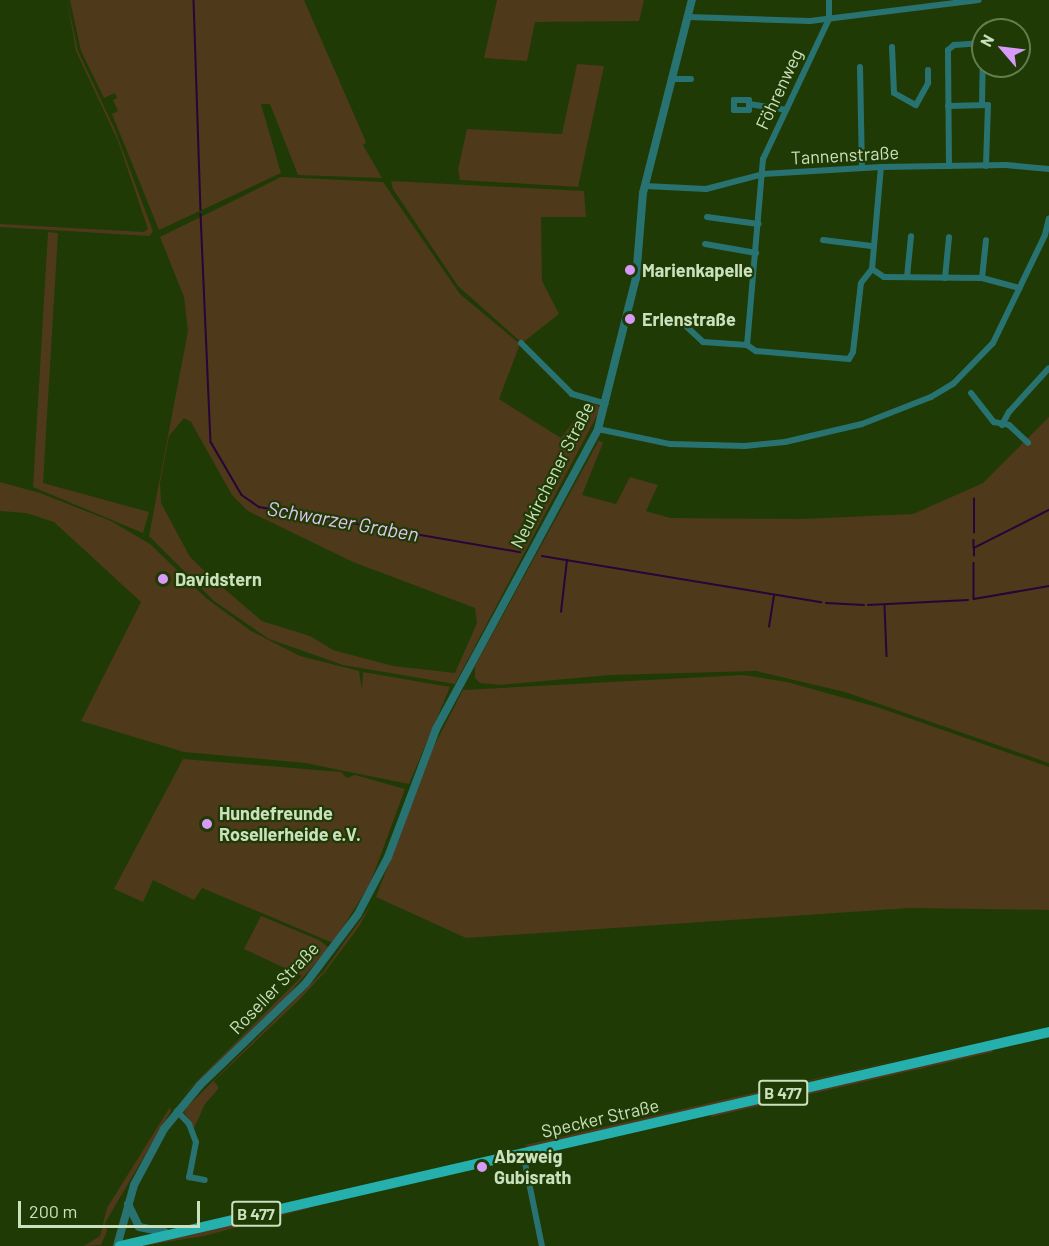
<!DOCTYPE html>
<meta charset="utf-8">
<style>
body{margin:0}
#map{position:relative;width:1049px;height:1246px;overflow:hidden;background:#1f3a04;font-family:Barlow,sans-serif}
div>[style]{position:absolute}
.green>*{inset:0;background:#4e391b}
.stream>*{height:1.5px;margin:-0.75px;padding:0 0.75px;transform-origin:0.75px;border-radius:0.75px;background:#290438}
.minor>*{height:6px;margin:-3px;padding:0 3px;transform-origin:3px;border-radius:3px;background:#287372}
.tertiary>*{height:8px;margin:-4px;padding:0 4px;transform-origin:4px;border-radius:4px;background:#287372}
.primary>*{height:10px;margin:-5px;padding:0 5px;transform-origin:5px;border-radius:5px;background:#25afad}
.dots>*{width:16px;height:16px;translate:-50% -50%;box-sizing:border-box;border:3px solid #1f3a04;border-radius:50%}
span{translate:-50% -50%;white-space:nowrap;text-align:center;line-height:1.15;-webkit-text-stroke:4.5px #1f3a04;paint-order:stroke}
.shield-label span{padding:2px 4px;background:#1f3a04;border:2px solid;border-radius:4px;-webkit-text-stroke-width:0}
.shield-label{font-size:16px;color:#cbe1be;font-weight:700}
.street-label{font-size:18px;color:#cbe1be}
.poi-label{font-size:18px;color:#cbe1be;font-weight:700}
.left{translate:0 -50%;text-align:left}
.water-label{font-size:20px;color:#e3c3f5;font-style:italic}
.north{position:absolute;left:971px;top:18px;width:60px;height:60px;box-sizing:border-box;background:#1f3a04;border:2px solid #647d4e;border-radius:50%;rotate:298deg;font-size:16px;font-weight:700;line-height:24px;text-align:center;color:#cbe1be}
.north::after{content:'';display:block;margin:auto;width:21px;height:27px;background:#d89af8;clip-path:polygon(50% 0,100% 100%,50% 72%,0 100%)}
.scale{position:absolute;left:18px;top:1201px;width:182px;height:27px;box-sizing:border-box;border:3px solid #cbe1be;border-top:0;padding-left:8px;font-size:18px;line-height:21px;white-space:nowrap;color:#cbe1be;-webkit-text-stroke:4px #1f3a04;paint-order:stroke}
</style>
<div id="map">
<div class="green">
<div style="clip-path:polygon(67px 0,78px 51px,115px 130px,151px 226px,153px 232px,149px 236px,0 227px,0 224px,144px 232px,148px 229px,118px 141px,76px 51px)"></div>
<div style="clip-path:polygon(70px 0,304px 0,366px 142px,363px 145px,382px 178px,298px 175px,270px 104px,261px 104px,281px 173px,159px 230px,112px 114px,118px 111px,113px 100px,117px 98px,115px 93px,104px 98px,81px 51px)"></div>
<div style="clip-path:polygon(497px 0,644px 0,639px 21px,535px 22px,527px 61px,484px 58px)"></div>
<div style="clip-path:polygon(577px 64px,604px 66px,578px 187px,460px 180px,458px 170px,467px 129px,562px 134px)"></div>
<div style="clip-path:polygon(evenodd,281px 177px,383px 182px,460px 294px,520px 344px,499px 399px,561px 438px,589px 401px,601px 408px,455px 684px,343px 665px,269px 639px,214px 601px,149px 536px,188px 331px,184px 297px,160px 237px,281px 177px,184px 418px,191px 422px,232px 495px,248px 511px,353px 562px,475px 608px,477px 623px,455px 673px,393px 666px,333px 650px,310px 636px,262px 621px,214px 580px,190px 557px,161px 503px,160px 483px,169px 436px,184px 418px)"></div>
<div style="clip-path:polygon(391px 181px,584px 191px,586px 217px,541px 217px,542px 281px,559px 314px,522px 343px,458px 286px,393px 189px)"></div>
<div style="clip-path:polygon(48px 232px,58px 233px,43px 483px,149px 512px,143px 533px,33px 487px,0 479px,33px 487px)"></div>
<div style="clip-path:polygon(1049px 417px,1049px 763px,845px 692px,756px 671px,611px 675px,500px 685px,480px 683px,475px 678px,475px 666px,599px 440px,603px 443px,582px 495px,616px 504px,630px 477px,658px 485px,646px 511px,670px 518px,802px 519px,913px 514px,983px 483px)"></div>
<div style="clip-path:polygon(0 482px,40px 493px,111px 521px,150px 544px,206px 598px,251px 631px,300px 656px,359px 671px,362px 690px,363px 672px,450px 687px,409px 784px,305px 763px,184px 752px,81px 721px,141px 602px,54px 522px,26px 513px,0 511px)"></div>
<div style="clip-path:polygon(743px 675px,787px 682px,877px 707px,1049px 767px,1049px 910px,910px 908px,466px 938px,376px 897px,433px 748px,463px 690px)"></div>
<div style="clip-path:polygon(183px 759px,341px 772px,347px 778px,355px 775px,405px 789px,370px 884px,333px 943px,202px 888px,194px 900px,153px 880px,143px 902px,114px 889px)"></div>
<div style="clip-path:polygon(371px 905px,358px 928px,325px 972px,300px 999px,214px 1081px,219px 1088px,205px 1104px,194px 1128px,184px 1112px,187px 1107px,323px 972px)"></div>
<div style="clip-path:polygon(261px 916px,319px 940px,329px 948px,285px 998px,174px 1104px,302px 976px,244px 949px)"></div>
<div style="clip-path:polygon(942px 1050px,528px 1148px,525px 1145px)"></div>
<div style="clip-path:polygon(992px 1050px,993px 1052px,711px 1117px,711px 1112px)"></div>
<div style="clip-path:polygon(170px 1107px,171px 1111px,105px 1223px,107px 1231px,101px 1245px,84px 1246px,100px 1236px,107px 1208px)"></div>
<div style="clip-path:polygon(307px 1205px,310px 1208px,204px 1236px,142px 1246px)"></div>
</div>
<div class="stream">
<div style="left:194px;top:0;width:210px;rotate:88.1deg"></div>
<div style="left:201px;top:214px;width:228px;rotate:87.5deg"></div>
<div style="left:211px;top:442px;width:61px;rotate:59.7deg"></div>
<div style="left:242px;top:495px;width:21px;rotate:35deg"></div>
<div style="left:259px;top:507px;width:265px;rotate:9.8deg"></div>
<div style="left:974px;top:533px;width:34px;rotate:-90deg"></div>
<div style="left:974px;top:540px;width:8px;rotate:90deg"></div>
<div style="left:542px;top:556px;width:283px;rotate:9.4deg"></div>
<div style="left:974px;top:556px;width:8px;rotate:-90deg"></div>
<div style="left:974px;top:548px;width:84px;rotate:-26.9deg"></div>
<div style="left:974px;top:563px;width:36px;rotate:90deg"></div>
<div style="left:974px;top:599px;width:76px;rotate:-9.8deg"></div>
<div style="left:826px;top:603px;width:38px;rotate:3deg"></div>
<div style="left:868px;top:605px;width:100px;rotate:-2.9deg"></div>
<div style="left:885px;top:606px;width:50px;rotate:87.7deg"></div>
<div style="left:561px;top:612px;width:52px;rotate:-83.4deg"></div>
<div style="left:769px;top:627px;width:31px;rotate:-81deg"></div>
</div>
<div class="minor">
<div style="left:829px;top:0;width:19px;rotate:90deg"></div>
<div style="left:829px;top:19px;width:155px;rotate:115.2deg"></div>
<div style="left:763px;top:159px;width:187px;rotate:94.9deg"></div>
<div style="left:747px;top:345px;width:11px;rotate:34deg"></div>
<div style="left:756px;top:351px;width:93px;rotate:4.9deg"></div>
<div style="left:849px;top:359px;width:8px;rotate:-60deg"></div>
<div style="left:853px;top:352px;width:69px;rotate:-83.4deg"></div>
<div style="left:861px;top:283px;width:18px;rotate:-52deg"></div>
<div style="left:689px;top:17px;width:121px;rotate:1.9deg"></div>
<div style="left:810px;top:21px;width:170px;rotate:-7.1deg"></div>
<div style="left:892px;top:47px;width:46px;rotate:87.5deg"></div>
<div style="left:894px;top:93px;width:25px;rotate:29deg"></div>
<div style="left:916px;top:105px;width:25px;rotate:-61deg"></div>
<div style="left:928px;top:83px;width:13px;rotate:-90deg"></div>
<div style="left:860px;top:67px;width:101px;rotate:88.9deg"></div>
<div style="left:671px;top:79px;width:20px"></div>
<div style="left:734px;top:100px;width:15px"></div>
<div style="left:749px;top:100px;width:10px;rotate:90deg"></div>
<div style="left:749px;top:110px;width:15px;rotate:180deg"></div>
<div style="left:734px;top:110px;width:10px;rotate:-90deg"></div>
<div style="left:749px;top:104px;width:37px;rotate:9deg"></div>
<div style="left:982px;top:105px;width:39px;rotate:-89deg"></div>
<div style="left:948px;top:106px;width:40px;rotate:-1.4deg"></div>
<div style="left:988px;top:105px;width:61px;rotate:91.9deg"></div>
<div style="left:949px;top:166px;width:116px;rotate:-90.5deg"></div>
<div style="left:948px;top:50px;width:8px;rotate:-40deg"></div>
<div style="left:954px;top:45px;width:29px;rotate:-4deg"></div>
<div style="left:645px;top:186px;width:61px;rotate:2.8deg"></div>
<div style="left:706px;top:189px;width:59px;rotate:-14.7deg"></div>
<div style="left:763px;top:174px;width:118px;rotate:-3.4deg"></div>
<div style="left:881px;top:167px;width:125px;rotate:-0.9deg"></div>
<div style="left:1006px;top:165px;width:43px;rotate:5.3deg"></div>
<div style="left:707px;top:217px;width:52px;rotate:7.7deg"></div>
<div style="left:823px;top:240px;width:49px;rotate:7deg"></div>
<div style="left:705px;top:244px;width:52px;rotate:10deg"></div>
<div style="left:872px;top:269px;width:14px;rotate:34deg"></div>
<div style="left:884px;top:277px;width:98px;rotate:0.6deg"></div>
<div style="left:982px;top:278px;width:39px;rotate:15deg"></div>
<div style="left:872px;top:269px;width:102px;rotate:-85deg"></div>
<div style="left:907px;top:277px;width:41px;rotate:-84.4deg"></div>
<div style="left:945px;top:278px;width:41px;rotate:-84.4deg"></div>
<div style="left:982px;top:278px;width:38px;rotate:-84deg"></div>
<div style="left:687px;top:327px;width:22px;rotate:43deg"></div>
<div style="left:703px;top:342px;width:44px;rotate:3.9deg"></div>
<div style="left:521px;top:343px;width:72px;rotate:45deg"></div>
<div style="left:572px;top:394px;width:35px;rotate:16deg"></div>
<div style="left:971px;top:393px;width:37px;rotate:52deg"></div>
<div style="left:994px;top:422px;width:15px;rotate:11deg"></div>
<div style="left:1009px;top:425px;width:26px;rotate:43deg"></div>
<div style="left:1002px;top:425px;width:15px;rotate:-62deg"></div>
<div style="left:1009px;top:412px;width:59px;rotate:-47.7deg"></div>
<div style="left:598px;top:429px;width:74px;rotate:11.8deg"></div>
<div style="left:670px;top:444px;width:75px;rotate:1.5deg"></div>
<div style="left:745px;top:446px;width:40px;rotate:-5.7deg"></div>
<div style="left:785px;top:442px;width:79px;rotate:-13.2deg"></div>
<div style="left:862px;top:424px;width:74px;rotate:-21.4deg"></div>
<div style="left:931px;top:397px;width:26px;rotate:-31deg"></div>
<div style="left:953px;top:384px;width:57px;rotate:-45.7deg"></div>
<div style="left:993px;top:343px;width:120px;rotate:-64.3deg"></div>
<div style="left:1045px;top:235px;width:17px;rotate:-77deg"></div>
<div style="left:177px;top:1111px;width:18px;rotate:47deg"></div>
<div style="left:189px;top:1124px;width:19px;rotate:69deg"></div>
<div style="left:196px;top:1142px;width:36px;rotate:101deg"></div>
<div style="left:189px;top:1177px;width:16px;rotate:11deg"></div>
<div style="left:523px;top:1153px;width:95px;rotate:78.5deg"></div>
</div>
<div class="tertiary">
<div style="left:128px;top:1204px;width:25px;rotate:64deg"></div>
<div style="left:139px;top:1227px;width:26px;rotate:11deg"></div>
<div style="left:117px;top:1246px;width:63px;rotate:-74.4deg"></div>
<div style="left:134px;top:1185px;width:64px;rotate:-61.8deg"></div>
<div style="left:164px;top:1129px;width:57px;rotate:-50.7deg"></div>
<div style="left:200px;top:1085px;width:147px;rotate:-43.9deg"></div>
<div style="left:306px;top:983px;width:86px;rotate:-53deg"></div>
<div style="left:358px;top:914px;width:64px;rotate:-62.2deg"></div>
<div style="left:388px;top:857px;width:137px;rotate:-69.4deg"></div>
<div style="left:436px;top:729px;width:341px;rotate:-61.6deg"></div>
<div style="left:598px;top:429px;width:156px;rotate:-75.9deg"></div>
<div style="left:636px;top:278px;width:85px;rotate:-85.3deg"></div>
<div style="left:643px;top:193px;width:199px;rotate:-75.8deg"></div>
</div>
<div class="primary">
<div style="left:120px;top:1246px;width:953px;rotate:-12.97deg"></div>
</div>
<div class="dots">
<div style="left:630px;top:270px;background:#d89af8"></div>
<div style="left:630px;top:319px;background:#d89af8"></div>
<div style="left:163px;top:579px;background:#d89af8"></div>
<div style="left:207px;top:824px;background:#d89af8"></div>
<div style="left:482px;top:1167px;background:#d89af8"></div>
</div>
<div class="shield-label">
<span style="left:783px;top:1093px">B 477</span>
<span style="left:256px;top:1214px">B 477</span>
</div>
<div class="street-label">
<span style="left:779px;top:89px;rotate:-65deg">Föhrenweg</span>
<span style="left:845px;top:155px;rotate:-3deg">Tannenstraße</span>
<span style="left:552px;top:475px;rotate:-63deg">Neukirchener Straße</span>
<span style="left:274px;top:988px;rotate:-46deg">Roseller Straße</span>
<span style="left:600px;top:1118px;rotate:-13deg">Specker Straße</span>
</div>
<div class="poi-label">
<span class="left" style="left:642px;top:270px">Marienkapelle</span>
<span class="left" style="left:642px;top:319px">Erlenstraße</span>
<span class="left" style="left:175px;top:579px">Davidstern</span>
<span class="left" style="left:219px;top:824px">Hundefreunde<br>Rosellerheide e.V.</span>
<span class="left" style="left:494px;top:1167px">Abzweig<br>Gubisrath</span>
</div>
<div class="water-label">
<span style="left:343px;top:521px;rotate:10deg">Schwarzer Graben</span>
</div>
<div class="north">N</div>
<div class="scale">200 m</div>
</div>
